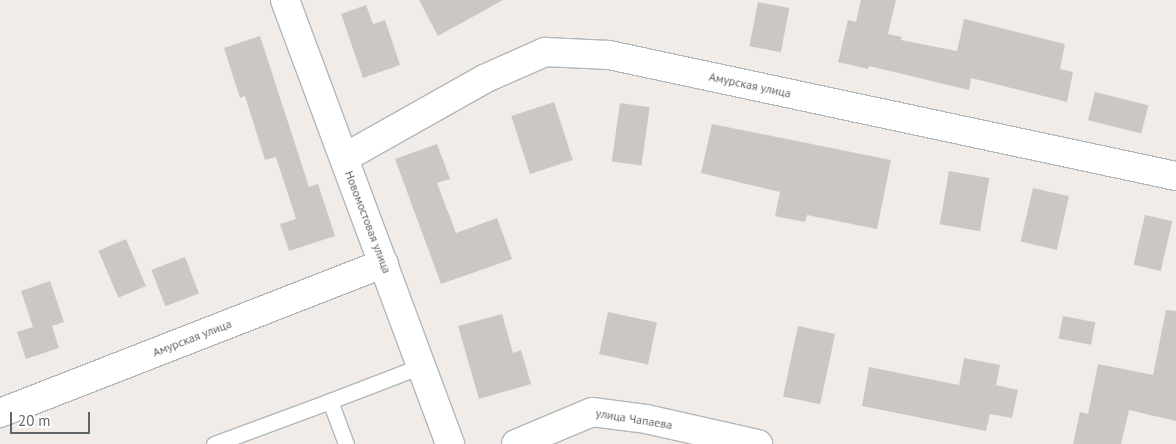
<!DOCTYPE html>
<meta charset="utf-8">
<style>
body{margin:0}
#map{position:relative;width:1176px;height:444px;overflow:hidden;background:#f1ece7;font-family:"PT Sans",sans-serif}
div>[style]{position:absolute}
.building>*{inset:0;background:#ccc7c4;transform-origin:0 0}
.roads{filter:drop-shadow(1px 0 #b2b7ba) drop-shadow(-1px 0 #b2b7ba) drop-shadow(0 1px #b2b7ba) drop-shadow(0 -1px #b2b7ba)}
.service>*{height:15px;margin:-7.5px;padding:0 7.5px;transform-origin:7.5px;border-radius:7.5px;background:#fff}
.minor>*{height:28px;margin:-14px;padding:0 14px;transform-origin:14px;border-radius:14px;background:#fff}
span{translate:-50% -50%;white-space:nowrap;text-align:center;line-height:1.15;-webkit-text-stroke:4.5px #fff;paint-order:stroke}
.street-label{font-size:12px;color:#5e6568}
.scale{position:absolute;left:10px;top:412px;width:80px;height:22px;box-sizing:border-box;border:2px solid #5e6568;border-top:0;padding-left:6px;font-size:15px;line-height:18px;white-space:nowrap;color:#5e6568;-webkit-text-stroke:4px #fff;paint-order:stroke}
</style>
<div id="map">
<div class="building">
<div style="clip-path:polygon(419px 0,503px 0,438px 36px)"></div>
<div style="clip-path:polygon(861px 0,896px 0,888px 34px,902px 37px,901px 40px,957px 51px,964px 19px,1065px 44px,1060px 69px,1073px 72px,1067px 102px,971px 78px,969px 90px,869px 66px,868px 69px,838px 62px,848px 20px,856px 22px)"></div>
<div style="left:758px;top:2px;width:32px;height:45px;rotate:11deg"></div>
<div style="clip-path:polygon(366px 5px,373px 24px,385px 20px,400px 65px,363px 78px,341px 14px)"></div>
<div style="clip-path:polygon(260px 36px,309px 187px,318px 184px,335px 236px,289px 251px,280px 224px,296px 219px,276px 157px,265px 160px,245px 96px,240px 98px,224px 48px)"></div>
<div style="left:1095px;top:92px;width:55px;height:29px;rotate:14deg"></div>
<div style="left:554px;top:102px;width:61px;height:45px;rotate:72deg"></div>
<div style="left:620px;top:103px;width:30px;height:59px;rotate:8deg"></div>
<div style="clip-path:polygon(712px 124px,891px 160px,877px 229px,807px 215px,805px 222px,775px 216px,780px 192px,701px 173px)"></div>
<div style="clip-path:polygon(437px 144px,450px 179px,437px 183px,456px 233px,497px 218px,512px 259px,441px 284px,395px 159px)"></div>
<div style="left:949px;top:171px;width:41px;height:54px;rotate:10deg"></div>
<div style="left:1033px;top:188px;width:37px;height:55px;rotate:13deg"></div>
<div style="left:1145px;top:215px;width:28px;height:51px;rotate:13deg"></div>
<div style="left:126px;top:239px;width:51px;height:30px;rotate:67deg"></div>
<div style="left:185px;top:257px;width:39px;height:36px;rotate:69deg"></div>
<div style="clip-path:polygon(50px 281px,64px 322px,52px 326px,59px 348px,26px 359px,17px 332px,33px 327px,21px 291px)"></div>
<div style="clip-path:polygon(1166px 310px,1176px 311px,1176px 421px,1129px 410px,1121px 444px,1073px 444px,1080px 412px,1088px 414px,1098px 364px,1153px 375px)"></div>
<div style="left:608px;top:312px;width:50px;height:43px;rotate:12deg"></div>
<div style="clip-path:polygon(502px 314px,513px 353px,521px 350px,531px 384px,479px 399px,458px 326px)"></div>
<div style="left:1063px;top:316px;width:33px;height:23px;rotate:11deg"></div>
<div style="left:798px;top:326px;width:38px;height:72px;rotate:12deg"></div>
<div style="clip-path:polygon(964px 358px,1000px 365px,996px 385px,1018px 390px,1012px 418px,990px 414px,986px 431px,862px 406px,869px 367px,959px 385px)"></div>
</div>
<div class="roads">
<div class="service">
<div style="left:214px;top:444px;width:124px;rotate:-20.3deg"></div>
<div style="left:346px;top:444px;width:46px;rotate:-110.4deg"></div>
<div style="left:330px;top:401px;width:97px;rotate:-21deg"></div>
</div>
<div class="minor">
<div style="left:285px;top:0;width:474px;rotate:69.6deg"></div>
<div style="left:344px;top:158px;width:161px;rotate:-29.4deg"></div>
<div style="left:484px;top:79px;width:67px;rotate:-23.9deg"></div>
<div style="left:545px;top:52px;width:64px;rotate:2.7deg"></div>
<div style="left:609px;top:55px;width:580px;rotate:12.05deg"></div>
<div style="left:0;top:413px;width:412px;rotate:-21.3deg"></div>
<div style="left:516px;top:444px;width:82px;rotate:-22.8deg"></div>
<div style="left:592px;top:412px;width:54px;rotate:7.4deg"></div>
<div style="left:646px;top:419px;width:115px;rotate:12.6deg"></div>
</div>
</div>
<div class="street-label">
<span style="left:750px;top:85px;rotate:12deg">Амурская улица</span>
<span style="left:368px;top:222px;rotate:69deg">Новомостовая улица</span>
<span style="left:192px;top:338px;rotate:-21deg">Амурская улица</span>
<span style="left:634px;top:419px;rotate:9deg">улица Чапаева</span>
</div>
<div class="scale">20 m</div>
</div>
